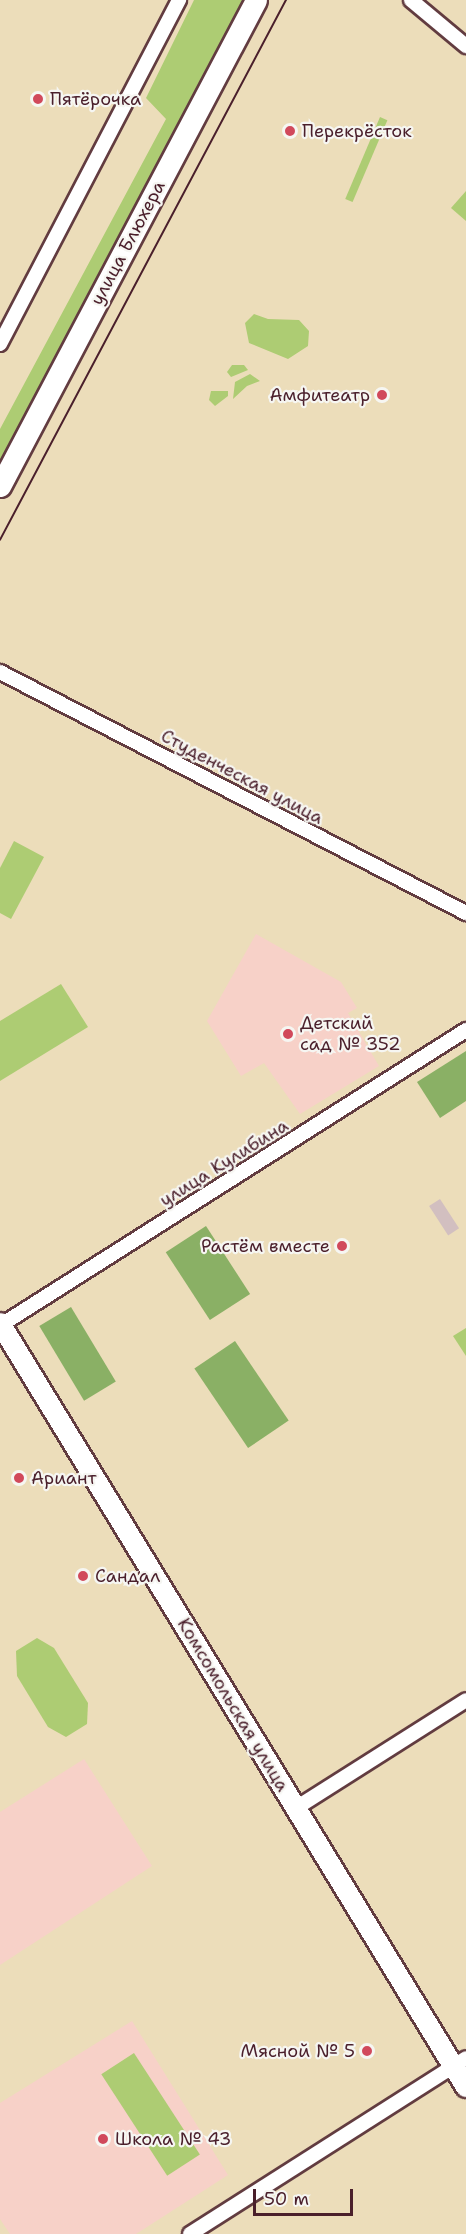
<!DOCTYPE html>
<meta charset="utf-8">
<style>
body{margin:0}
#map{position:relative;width:466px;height:2234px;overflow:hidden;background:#ecddba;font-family:"Shantell Sans",sans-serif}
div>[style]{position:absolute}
.built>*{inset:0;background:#f7d1c8}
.industrial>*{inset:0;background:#d2bfc0;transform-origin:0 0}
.green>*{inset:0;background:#adcc73;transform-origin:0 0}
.forest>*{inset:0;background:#8ab065;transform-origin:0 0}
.roads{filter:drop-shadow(2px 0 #623c40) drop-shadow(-2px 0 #623c40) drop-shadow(0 2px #623c40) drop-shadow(0 -2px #623c40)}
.minor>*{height:14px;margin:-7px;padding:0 7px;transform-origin:7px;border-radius:7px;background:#fff}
.secondary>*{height:20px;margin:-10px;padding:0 10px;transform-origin:10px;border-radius:10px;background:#fff}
.primary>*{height:21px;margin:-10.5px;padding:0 10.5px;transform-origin:10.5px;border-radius:10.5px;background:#fff}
.tram>*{height:1.5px;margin:-0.75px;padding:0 0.75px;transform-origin:0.75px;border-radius:0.75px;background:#4a1f2b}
.dots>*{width:16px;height:16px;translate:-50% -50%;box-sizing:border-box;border:3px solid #f6f6f2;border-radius:50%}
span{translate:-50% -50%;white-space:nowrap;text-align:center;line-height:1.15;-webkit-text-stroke:4.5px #f6f6f2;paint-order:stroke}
.poi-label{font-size:18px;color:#4a1f2b}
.left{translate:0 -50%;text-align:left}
.right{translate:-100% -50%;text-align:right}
.street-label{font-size:18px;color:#4a1f2b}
.scale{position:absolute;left:253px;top:2189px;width:100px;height:27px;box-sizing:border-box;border:3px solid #4a1f2b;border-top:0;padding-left:8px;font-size:18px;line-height:21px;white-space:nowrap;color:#4a1f2b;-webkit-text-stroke:4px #f6f6f2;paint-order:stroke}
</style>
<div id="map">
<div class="built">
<div style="clip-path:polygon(256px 934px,341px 982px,357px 1008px,348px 1013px,379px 1066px,300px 1114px,264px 1063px,241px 1076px,207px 1021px)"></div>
<div style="clip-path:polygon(84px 1759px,152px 1866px,0 1965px,0 1812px)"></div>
<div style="clip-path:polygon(132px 2021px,228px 2175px,136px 2234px,10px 2234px,0 2219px,0 2103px)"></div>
</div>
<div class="industrial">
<div style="left:440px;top:1199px;width:35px;height:13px;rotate:57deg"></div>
</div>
<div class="green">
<div style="clip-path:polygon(194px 0,249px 0,0 470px,0 429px,166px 119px,146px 98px)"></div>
<div style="left:380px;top:117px;width:8px;height:89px;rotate:23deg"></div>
<div style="clip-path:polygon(466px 191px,466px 221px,451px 208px)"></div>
<div style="clip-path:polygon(254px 314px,268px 319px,299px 320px,309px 331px,308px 346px,288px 359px,249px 343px,245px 323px)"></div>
<div style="clip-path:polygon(232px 365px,244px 365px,248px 370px,231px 377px,227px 372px)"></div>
<div style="clip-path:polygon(250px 374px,260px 381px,247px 386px,233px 399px,235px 382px)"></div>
<div style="clip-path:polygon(211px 391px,228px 391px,228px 396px,215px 406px,209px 400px)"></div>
<div style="clip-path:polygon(14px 841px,44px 857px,11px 919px,0 913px,0 868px)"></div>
<div style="clip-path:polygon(61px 984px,88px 1027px,0 1081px,0 1021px)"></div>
<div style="clip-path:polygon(466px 1328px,466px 1356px,453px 1336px)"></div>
<div style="clip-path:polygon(37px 1638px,54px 1648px,88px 1703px,87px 1724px,66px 1737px,48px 1727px,17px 1676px,16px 1651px)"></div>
<div style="left:134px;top:2053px;width:121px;height:39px;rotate:57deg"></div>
</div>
<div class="forest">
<div style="clip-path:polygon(466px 1051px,466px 1101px,440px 1118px,417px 1082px)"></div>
<div style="left:206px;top:1226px;width:81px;height:48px;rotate:57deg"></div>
<div style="left:71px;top:1307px;width:87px;height:37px;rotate:59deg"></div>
<div style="left:235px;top:1341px;width:96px;height:49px;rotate:56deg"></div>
</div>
<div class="roads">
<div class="minor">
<div style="left:411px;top:0;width:72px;rotate:39.9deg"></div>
<div style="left:0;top:344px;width:388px;rotate:-62.5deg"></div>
<div style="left:0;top:672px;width:525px;rotate:27.35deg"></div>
<div style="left:1px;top:1325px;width:551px;rotate:-32.39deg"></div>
<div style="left:296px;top:1808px;width:201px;rotate:-32.4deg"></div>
<div style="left:190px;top:2234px;width:327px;rotate:-32.5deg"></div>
</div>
<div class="secondary">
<div style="left:0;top:1323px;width:895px;rotate:58.62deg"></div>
</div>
<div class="primary">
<div style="left:0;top:486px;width:549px;rotate:-62.22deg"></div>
</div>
</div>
<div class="tram">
<div style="left:0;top:540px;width:611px;rotate:-62.09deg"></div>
</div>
<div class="dots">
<div style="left:38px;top:99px;background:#d1495b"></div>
<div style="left:290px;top:131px;background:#d1495b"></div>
<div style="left:382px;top:395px;background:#d1495b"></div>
<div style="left:288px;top:1034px;background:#d1495b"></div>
<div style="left:342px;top:1246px;background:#d1495b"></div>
<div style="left:19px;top:1478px;background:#d1495b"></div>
<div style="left:83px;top:1576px;background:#d1495b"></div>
<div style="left:367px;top:2051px;background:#d1495b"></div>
<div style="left:103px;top:2139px;background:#d1495b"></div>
</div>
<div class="poi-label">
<span class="left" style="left:50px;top:99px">Пятёрочка</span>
<span class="left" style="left:302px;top:131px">Перекрёсток</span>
<span class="right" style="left:370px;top:395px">Амфитеатр</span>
<span class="left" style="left:300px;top:1034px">Детский<br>сад № 352</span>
<span class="right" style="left:330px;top:1246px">Растём вместе</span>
<span class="left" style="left:31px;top:1478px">Ариант</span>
<span class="left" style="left:95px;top:1576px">Сандал</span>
<span class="right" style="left:355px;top:2051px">Мясной № 5</span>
<span class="left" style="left:115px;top:2139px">Школа № 43</span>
</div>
<div class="street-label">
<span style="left:128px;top:243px;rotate:-62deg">улица Блюхера</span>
<span style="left:242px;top:777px;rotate:28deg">Студенческая улица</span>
<span style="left:224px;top:1163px;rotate:-32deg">улица Кулибина</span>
<span style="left:233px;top:1705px;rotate:59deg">Комсомольская улица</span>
</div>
<div class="scale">50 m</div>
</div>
